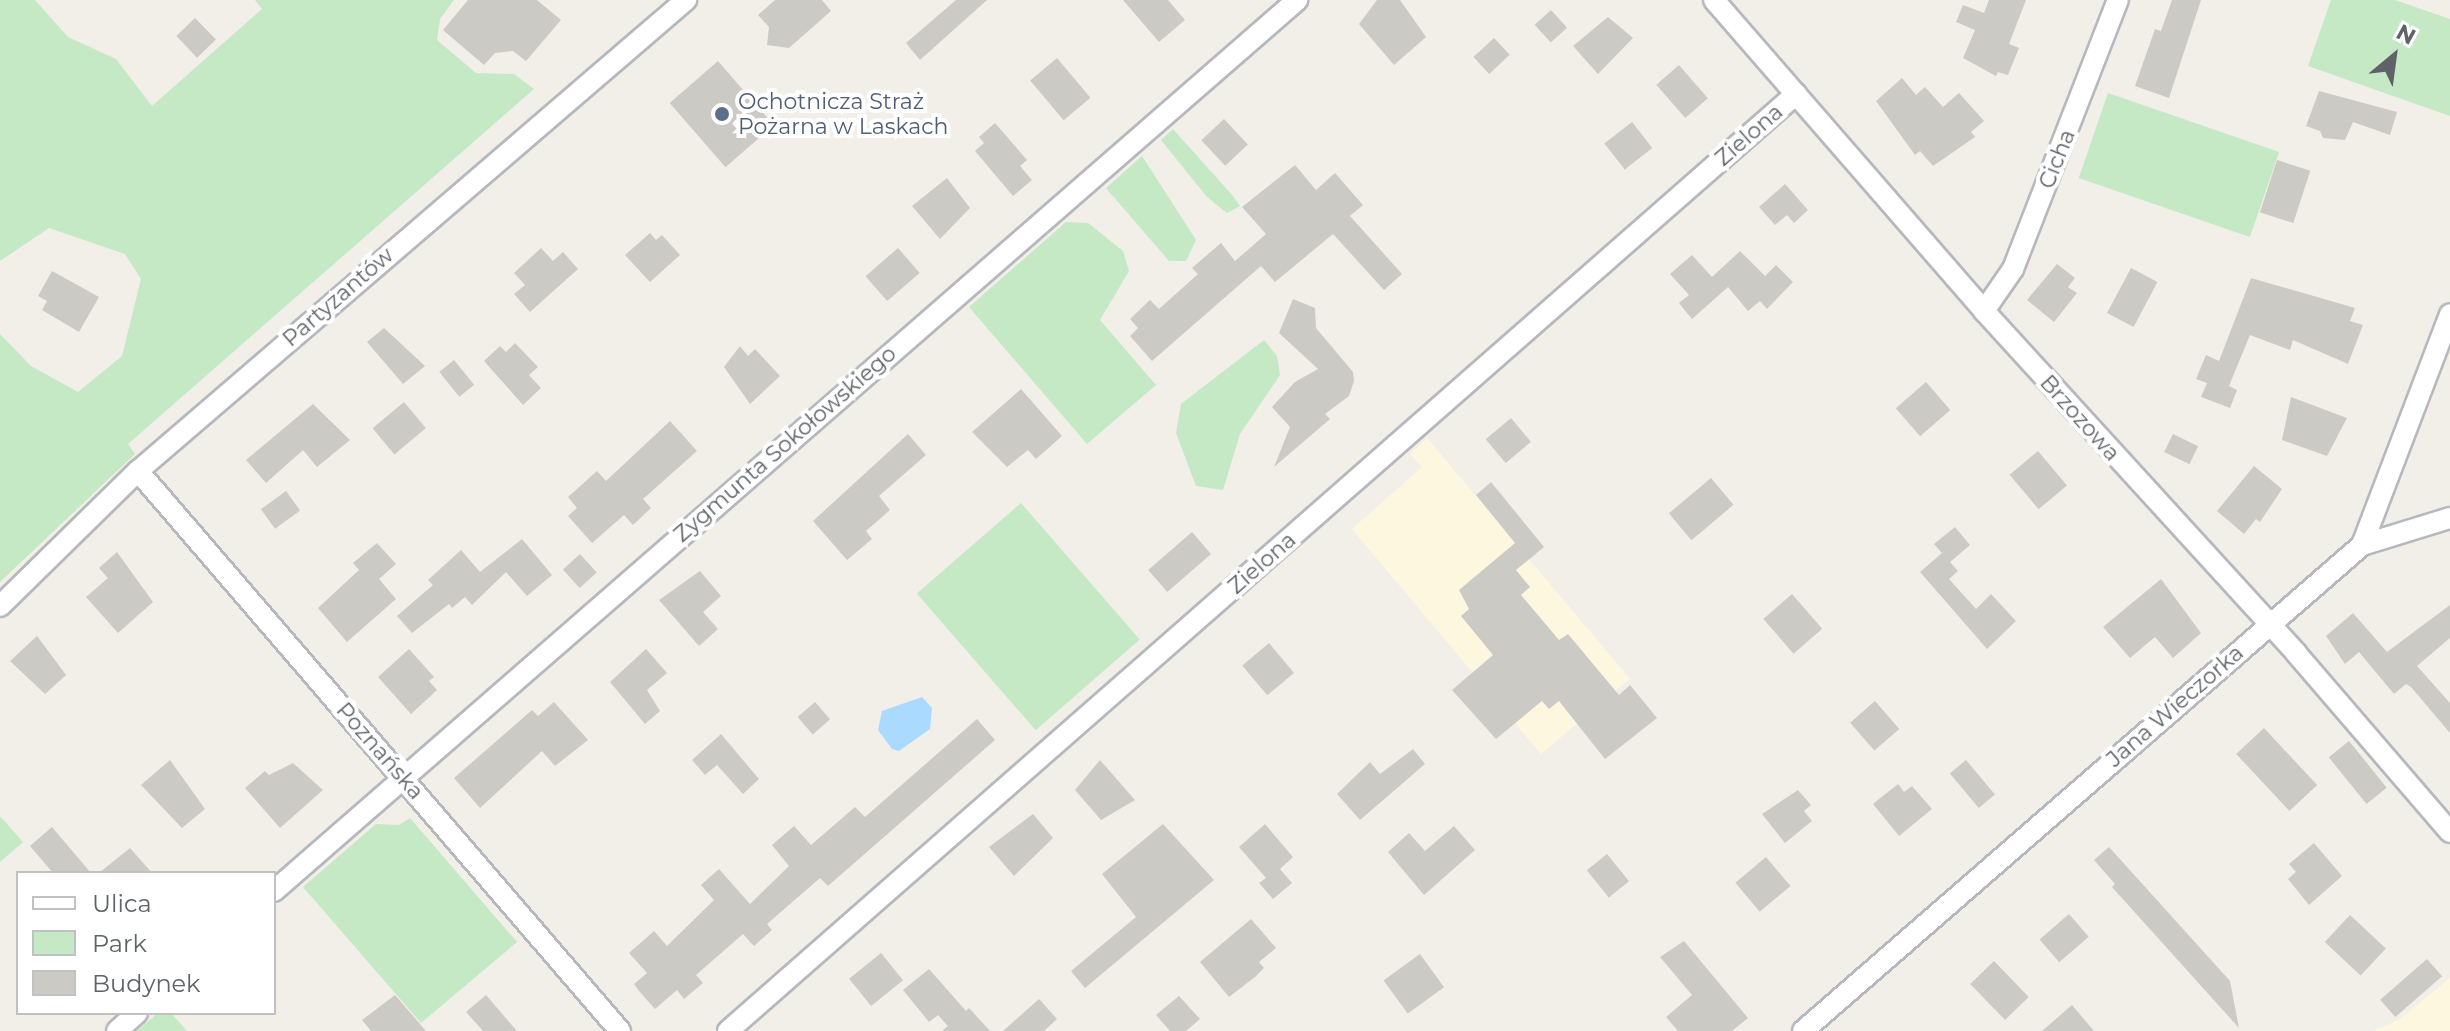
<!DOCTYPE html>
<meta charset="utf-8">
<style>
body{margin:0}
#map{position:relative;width:2450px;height:1031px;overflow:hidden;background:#f1efe8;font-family:Montserrat,sans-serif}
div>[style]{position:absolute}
.commercial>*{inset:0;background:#fef7e0}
.green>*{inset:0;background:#c5e8c5;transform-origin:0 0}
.water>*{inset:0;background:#aadaff}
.building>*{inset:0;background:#cccac5;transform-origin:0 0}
.roads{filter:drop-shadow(2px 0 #b5b8bc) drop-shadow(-2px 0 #b5b8bc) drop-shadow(0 2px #b5b8bc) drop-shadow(0 -2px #b5b8bc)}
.street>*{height:20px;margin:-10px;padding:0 10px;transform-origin:10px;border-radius:10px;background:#fff}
.dots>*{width:22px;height:22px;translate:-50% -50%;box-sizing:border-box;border:4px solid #fff;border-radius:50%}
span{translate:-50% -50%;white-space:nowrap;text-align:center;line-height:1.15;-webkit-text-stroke:8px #fff;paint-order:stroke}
.service-label{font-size:22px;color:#4e5e75}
.left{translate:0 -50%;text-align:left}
.street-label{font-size:22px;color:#5f6368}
.legend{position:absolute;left:16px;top:871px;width:260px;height:144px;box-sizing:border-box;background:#fff;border:2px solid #bfc1c3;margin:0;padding:10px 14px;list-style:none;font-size:24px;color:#5f6368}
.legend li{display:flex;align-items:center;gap:16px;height:40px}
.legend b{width:40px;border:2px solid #bfc1c3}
.north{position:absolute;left:2354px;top:16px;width:80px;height:80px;-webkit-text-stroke:6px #fff;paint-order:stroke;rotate:29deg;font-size:22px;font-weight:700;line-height:32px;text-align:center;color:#5f6368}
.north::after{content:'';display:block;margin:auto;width:28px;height:36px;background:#5f6368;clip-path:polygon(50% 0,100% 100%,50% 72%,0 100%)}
</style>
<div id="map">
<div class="commercial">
<div style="clip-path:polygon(1427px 438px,1630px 679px,1541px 754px,1352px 529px,1422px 467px,1410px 454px)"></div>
<div style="clip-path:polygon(2450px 978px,2450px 1031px,2374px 1031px,2400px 1019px)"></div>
</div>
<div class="green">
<div style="clip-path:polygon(0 0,35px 0,68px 37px,116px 59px,152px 106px,262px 9px,255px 0,454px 0,440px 19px,437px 40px,476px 73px,514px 74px,534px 89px,128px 444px,135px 454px,0 582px,0 334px,31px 366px,78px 392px,122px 356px,141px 279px,125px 254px,49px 228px,0 261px)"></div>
<div style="clip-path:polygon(2331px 0,2395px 0,2450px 19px,2450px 116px,2308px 66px)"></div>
<div style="left:2108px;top:93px;width:181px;height:90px;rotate:19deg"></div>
<div style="clip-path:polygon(1173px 129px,1233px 196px,1240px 206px,1227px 213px,1207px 197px,1161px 140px)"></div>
<div style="clip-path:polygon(1142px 156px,1196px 240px,1186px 261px,1169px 261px,1106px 188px)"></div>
<div style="clip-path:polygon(1066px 222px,1088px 223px,1123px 251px,1129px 271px,1100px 320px,1156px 385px,1087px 444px,969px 307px)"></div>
<div style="clip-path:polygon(1264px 340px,1277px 356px,1280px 375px,1240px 434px,1223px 490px,1196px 486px,1176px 433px,1181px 404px)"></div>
<div style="left:1021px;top:503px;width:181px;height:138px;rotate:49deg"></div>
<div style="clip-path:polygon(0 816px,23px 842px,0 862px)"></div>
<div style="clip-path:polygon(410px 818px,517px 942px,421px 1023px,303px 887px,376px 824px,399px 825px)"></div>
<div style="clip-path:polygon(158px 1013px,171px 1013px,187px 1031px,137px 1031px)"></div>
</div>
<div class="water">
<div style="clip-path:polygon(922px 697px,932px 708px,930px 729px,899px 751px,892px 749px,878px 730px,882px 711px)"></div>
</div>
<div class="building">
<div style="clip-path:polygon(468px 0,537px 0,561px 20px,526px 61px,513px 51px,495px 53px,484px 65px,443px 30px)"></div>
<div style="clip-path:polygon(775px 0,822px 0,831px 11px,789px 48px,767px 45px,769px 27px,758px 15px)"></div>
<div style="clip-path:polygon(956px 0,987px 0,920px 60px,906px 43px)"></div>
<div style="clip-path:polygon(1123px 0,1168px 0,1185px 20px,1159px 42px)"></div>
<div style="clip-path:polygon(1377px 0,1400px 0,1426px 37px,1394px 65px,1359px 24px)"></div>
<div style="clip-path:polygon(1989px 0,2026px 0,2009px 44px,2019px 48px,2008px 75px,1998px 72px,1996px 76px,1963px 58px,1975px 30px,1956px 22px,1963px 5px,1984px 13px)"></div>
<div style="clip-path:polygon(2172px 0,2201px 0,2169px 98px,2135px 86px,2155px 29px,2161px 31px)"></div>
<div style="left:1551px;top:10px;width:24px;height:22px;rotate:48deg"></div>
<div style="clip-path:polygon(1608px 17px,1633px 38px,1598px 74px,1573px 46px)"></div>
<div style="left:195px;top:18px;width:30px;height:26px;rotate:46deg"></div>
<div style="left:1494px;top:38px;width:23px;height:28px;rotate:47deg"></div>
<div style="left:1057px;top:58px;width:52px;height:35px;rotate:50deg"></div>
<div style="left:718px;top:61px;width:85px;height:64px;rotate:49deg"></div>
<div style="left:1679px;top:65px;width:44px;height:30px;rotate:49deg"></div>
<div style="clip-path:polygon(1902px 78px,1916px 95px,1925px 87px,1943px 107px,1959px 93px,1984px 121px,1971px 132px,1975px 137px,1933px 166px,1920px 151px,1915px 155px,1876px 101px)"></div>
<div style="clip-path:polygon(2319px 91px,2397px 112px,2390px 135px,2353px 122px,2345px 140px,2323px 138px,2320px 131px,2306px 126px)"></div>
<div style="left:1224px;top:119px;width:35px;height:31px;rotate:47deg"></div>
<div style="left:1632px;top:122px;width:33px;height:35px;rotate:52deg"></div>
<div style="clip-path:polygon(995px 123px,1027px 160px,1020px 166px,1032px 180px,1013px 196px,975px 151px,984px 143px,979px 137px)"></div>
<div style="left:2277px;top:160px;width:35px;height:55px;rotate:18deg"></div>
<div style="clip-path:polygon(1295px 165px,1316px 190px,1335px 173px,1363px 205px,1350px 216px,1402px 274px,1384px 290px,1333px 234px,1275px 282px,1261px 266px,1152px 361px,1130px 336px,1138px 328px,1130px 319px,1150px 300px,1159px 309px,1198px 274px,1192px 268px,1221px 243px,1235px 261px,1266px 234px,1242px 207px)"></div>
<div style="clip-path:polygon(947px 178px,970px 208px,940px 239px,912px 206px)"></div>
<div style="clip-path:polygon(1785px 184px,1808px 210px,1794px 223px,1787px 215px,1775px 225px,1759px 207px)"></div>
<div style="clip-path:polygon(650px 233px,656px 240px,662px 235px,680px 255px,650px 282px,625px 255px)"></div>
<div style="clip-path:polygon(541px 248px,553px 261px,563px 252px,578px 269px,530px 312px,514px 294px,525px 285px,514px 273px)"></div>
<div style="left:898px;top:248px;width:33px;height:43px;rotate:49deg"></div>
<div style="clip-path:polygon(1740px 251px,1765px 276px,1776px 265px,1793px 282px,1767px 309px,1760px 301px,1748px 311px,1728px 287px,1692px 319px,1679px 303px,1689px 295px,1670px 274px,1692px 255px,1712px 277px)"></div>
<div style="clip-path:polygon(2057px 264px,2075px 278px,2068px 287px,2077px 293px,2054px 322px,2027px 300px)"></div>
<div style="left:2131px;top:268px;width:30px;height:51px;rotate:28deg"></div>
<div style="clip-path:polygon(52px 271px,99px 297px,79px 332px,42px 310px,47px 301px,38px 296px)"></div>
<div style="clip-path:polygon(2251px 278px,2355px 308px,2350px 321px,2363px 325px,2348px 364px,2293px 340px,2290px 350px,2250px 335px,2229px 386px,2237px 390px,2230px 408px,2201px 397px,2207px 383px,2196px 379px,2206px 355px,2219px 361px)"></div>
<div style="clip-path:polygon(1293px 299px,1315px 308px,1316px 328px,1353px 372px,1354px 381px,1349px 396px,1325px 414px,1330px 419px,1274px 467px,1290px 427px,1272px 407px,1295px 382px,1318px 369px,1279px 333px)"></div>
<div style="clip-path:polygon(384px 328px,425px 366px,403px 384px,367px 342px)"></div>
<div style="clip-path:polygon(515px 343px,538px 367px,529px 375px,541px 388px,523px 405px,484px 361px,500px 346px,506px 352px)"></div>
<div style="clip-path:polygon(740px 346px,748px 356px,755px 349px,780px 376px,750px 404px,724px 367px)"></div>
<div style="left:454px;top:360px;width:32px;height:19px;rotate:51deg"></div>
<div style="left:1926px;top:382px;width:37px;height:40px;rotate:49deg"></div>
<div style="clip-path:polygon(1021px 389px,1062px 436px,1036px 459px,1028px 450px,1007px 467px,972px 432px)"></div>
<div style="clip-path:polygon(2291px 397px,2347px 418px,2327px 456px,2282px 440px)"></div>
<div style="left:404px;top:402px;width:34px;height:41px;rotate:50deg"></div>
<div style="clip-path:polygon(313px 404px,350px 440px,317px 467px,303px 450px,266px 483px,246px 460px)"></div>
<div style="left:1511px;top:418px;width:31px;height:33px;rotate:50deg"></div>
<div style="clip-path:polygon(670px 421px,697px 451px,643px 499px,651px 508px,633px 525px,624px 515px,592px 543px,568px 516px,577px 508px,568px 497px,597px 471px,606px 481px)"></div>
<div style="clip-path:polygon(908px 434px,926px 455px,879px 496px,890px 510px,866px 531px,872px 539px,847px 560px,813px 521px)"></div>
<div style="left:2173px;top:434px;width:28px;height:20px;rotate:26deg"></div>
<div style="left:2038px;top:451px;width:45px;height:37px;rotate:50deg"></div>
<div style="clip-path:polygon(2254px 466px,2282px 489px,2260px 522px,2256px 519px,2244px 534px,2217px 511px)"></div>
<div style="left:1711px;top:478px;width:35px;height:55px;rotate:50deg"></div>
<div style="clip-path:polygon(1491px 482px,1544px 547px,1516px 570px,1530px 587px,1521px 595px,1559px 640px,1568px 634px,1619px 695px,1630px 685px,1657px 718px,1605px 759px,1559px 701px,1549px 709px,1542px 701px,1496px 739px,1452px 690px,1493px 655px,1461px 616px,1469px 609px,1459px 590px,1515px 543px,1476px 495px)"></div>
<div style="left:286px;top:491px;width:24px;height:31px;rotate:54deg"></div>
<div style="clip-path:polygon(1955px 527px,1970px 545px,1950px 562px,1958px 571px,1949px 579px,1976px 609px,1991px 594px,2016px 621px,1987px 649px,1920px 572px,1942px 553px,1934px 544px)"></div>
<div style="left:1192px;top:532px;width:29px;height:58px;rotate:49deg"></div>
<div style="clip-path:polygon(522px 539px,552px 575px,527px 596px,506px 572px,472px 605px,465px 597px,452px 608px,449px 604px,412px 633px,397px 616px,433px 585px,428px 580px,461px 550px,480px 572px)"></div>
<div style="clip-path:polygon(377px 543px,396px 564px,379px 579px,396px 599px,347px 642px,318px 608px,359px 570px,353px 563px)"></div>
<div style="clip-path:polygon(117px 552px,153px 602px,118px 633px,86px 597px,108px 578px,99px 568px)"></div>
<div style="left:580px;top:554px;width:25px;height:23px;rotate:48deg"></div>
<div style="clip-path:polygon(700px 571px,721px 596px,703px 612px,718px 629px,699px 646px,659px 600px)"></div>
<div style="clip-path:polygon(2161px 579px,2201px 633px,2173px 658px,2155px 637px,2130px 658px,2103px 627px)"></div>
<div style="left:1792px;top:594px;width:46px;height:38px;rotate:49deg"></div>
<div style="clip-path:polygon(2450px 605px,2450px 638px,2417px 666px,2450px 703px,2450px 733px,2411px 687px,2406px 684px,2394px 694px,2359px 652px,2345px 664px,2326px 636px,2353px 613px,2387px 652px)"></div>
<div style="clip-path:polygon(37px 636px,66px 675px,45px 694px,10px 661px)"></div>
<div style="left:1269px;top:643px;width:39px;height:35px;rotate:50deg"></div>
<div style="clip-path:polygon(409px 649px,434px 677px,429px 681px,437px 690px,411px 714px,378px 677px)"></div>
<div style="clip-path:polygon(646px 649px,667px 673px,647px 690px,660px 711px,645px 724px,610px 682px)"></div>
<div style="left:1875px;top:701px;width:37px;height:33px;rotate:49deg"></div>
<div style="clip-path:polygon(554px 702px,588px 740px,555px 766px,542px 751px,480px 808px,454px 778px,532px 710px,538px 716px)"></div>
<div style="left:815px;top:702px;width:23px;height:23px;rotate:49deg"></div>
<div style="clip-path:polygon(977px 719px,995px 740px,828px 886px,820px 878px,767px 924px,772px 930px,754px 946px,743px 934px,696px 975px,703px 983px,684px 999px,677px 990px,655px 1009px,639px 991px,634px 984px,647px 973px,629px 953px,654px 931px,667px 946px,714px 900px,701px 885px,719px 869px,750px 904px,789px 866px,772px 845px,794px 826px,811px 845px,855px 807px,865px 817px)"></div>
<div style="left:2264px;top:728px;width:78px;height:38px;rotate:47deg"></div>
<div style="clip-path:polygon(721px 734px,759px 779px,743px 794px,717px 765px,705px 775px,692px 760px)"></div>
<div style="left:2349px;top:741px;width:60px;height:26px;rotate:51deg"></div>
<div style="clip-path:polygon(1413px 749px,1425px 764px,1360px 820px,1337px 794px,1370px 762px,1380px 774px)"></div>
<div style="clip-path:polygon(170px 760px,205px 809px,182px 828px,141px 785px)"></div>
<div style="clip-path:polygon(1100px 760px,1135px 800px,1101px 820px,1075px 790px)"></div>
<div style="left:1966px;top:760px;width:45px;height:21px;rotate:50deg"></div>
<div style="clip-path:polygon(293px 763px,323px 790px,280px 828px,245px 788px,265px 771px,269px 775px)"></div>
<div style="clip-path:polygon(1898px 784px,1904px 792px,1912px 786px,1932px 809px,1899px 836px,1873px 804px)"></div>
<div style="clip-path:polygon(1798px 790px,1811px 805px,1804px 811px,1812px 821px,1785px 843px,1762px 814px)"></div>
<div style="clip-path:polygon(1033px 814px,1053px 838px,1014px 876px,989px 847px)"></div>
<div style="clip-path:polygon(1163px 824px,1214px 880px,1085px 988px,1071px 971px,1136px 917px,1102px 874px)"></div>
<div style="clip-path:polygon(1265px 824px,1293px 857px,1280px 869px,1292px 883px,1273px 899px,1259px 883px,1266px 878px,1239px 847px)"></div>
<div style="clip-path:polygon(1454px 826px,1475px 850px,1424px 895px,1388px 852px,1409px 833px,1425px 851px)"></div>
<div style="clip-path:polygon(52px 827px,91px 873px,53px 873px,30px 846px)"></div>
<div style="clip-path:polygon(2314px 843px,2342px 876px,2309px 905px,2288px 879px,2296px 872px,2289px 864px)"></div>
<div style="clip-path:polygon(2109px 847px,2230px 981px,2239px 1028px,2112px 887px,2115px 884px,2094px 860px)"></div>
<div style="clip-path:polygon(130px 848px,152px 873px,99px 873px)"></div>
<div style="left:1607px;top:854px;width:35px;height:26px;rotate:51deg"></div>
<div style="left:1766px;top:857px;width:38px;height:40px;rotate:50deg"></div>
<div style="left:2069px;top:914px;width:30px;height:39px;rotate:49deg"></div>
<div style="left:2350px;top:915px;width:49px;height:37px;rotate:43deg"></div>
<div style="clip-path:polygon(1251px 919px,1276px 948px,1259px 962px,1264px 968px,1255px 977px,1229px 997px,1200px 962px)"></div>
<div style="clip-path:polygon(1684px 941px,1748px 1018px,1732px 1031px,1678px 1031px,1666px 1017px,1692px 995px,1660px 957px)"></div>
<div style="left:881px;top:953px;width:35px;height:41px;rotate:51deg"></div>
<div style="left:1420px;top:954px;width:41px;height:45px;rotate:54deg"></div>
<div style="left:2427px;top:959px;width:23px;height:62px;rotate:49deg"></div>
<div style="left:1994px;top:961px;width:50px;height:33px;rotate:46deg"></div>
<div style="clip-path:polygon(929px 969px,966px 1011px,969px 1008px,990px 1031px,942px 1031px,948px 1026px,938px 1015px,929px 1022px,903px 990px)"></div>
<div style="clip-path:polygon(395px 995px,426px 1031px,371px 1031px,362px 1020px)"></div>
<div style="clip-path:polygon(486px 995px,517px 1031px,483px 1031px,466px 1012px)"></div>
<div style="clip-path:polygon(1179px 996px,1200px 1019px,1186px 1031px,1170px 1031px,1156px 1015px)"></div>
<div style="clip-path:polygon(1039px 999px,1057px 1019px,1044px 1031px,1003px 1031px)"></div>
<div style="clip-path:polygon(2072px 1005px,2094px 1031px,2042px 1031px)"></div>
</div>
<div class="roads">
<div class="street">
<div style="left:1714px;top:0;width:412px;rotate:49deg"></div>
<div style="left:1984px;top:311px;width:463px;rotate:47.6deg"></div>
<div style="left:2296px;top:653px;width:236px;rotate:49.3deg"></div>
<div style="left:1984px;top:311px;width:51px;rotate:-55.4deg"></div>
<div style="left:2013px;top:269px;width:289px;rotate:-68.7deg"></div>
<div style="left:138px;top:471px;width:739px;rotate:49.28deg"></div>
<div style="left:2362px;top:545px;width:92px;rotate:-17.1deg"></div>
<div style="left:0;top:606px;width:193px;rotate:-44.4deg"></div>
<div style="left:138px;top:471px;width:723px;rotate:-40.68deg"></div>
<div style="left:274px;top:891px;width:1357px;rotate:-41.05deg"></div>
<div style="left:117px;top:1031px;width:27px;rotate:-42deg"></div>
<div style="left:728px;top:1031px;width:1421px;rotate:-41.26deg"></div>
<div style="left:1803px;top:1031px;width:741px;rotate:-41deg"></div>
<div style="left:2362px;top:545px;width:247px;rotate:-69.1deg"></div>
</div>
</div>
<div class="dots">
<div style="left:722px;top:114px;background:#5c6f8a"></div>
</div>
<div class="service-label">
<span class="left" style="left:738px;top:114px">Ochotnicza Straż<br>Pożarna w Laskach</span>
</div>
<div class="street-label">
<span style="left:1749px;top:135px;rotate:-41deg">Zielona</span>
<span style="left:2057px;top:159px;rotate:-68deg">Cicha</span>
<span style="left:338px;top:297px;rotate:-41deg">Partyzantów</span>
<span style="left:2080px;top:418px;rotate:48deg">Brzozowa</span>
<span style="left:785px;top:444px;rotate:-41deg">Zygmunta Sokołowskiego</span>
<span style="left:1262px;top:563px;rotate:-41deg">Zielona</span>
<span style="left:2175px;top:706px;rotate:-41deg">Jana Wieczorka</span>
<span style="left:380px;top:751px;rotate:49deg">Poznańska</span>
</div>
<ul class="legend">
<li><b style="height:10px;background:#fff"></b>Ulica</li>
<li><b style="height:22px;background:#c5e8c5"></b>Park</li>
<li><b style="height:22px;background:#cccac5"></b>Budynek</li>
</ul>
<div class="north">N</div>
</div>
